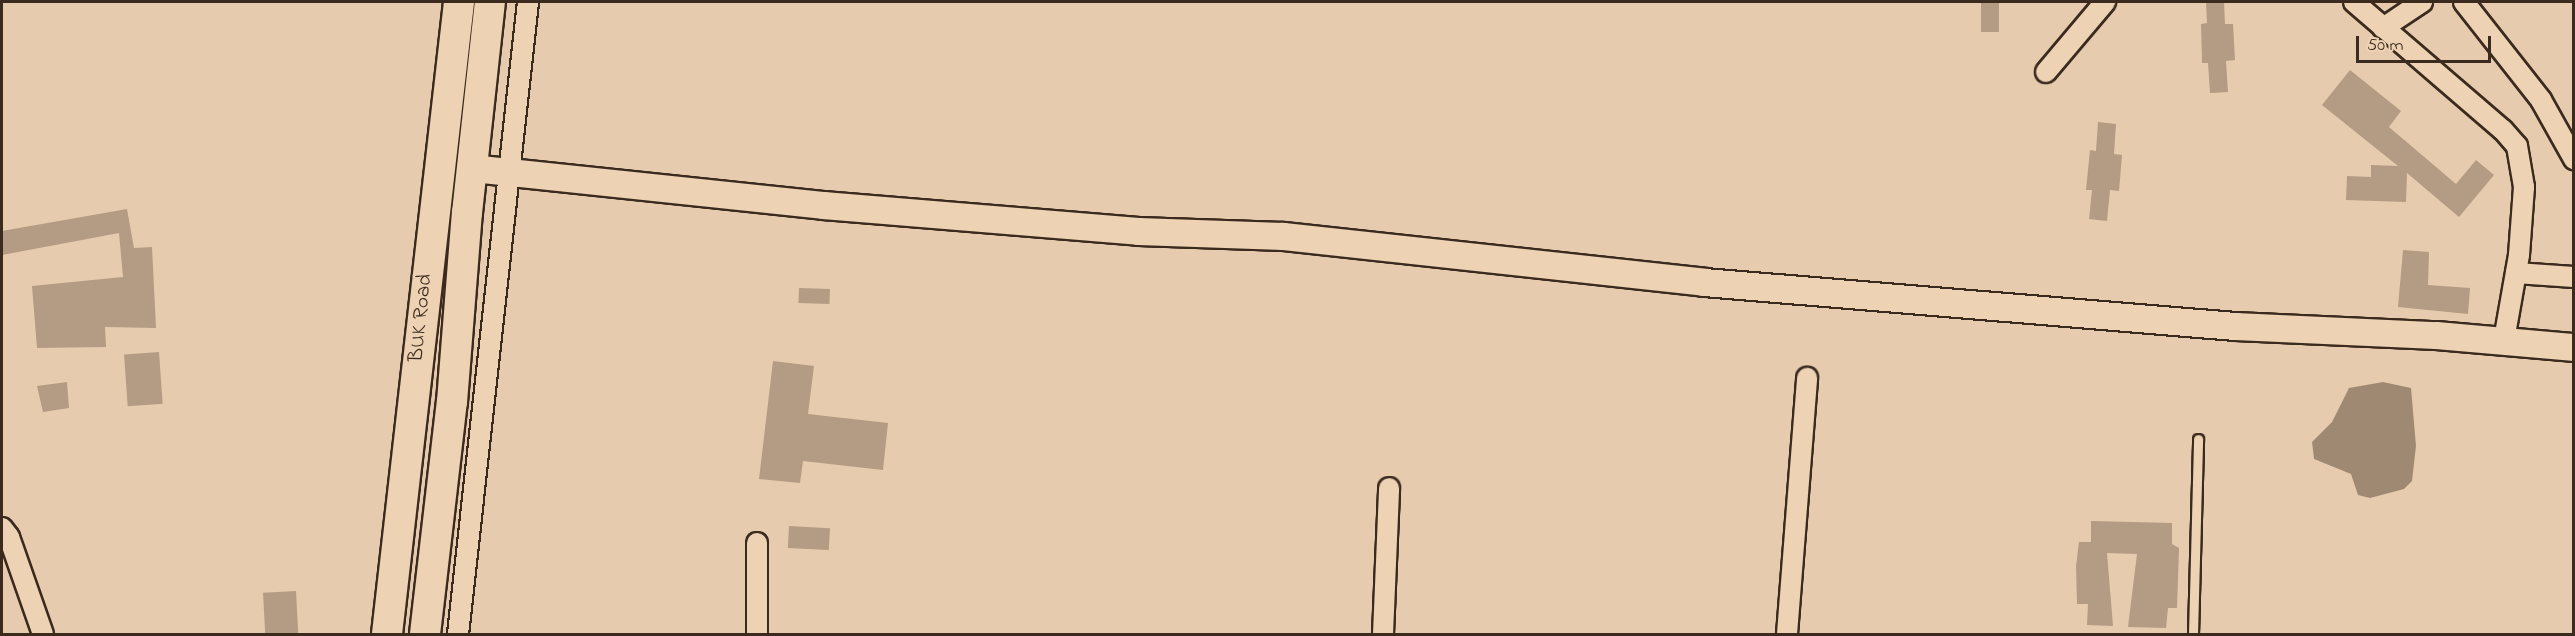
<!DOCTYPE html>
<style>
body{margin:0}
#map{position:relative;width:2575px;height:636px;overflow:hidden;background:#e6cbae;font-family:"Indie Flower",sans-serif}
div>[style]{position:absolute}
.water>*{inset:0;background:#a08973}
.building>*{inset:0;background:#b49b83;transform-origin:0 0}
.roads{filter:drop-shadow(2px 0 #3b2a1e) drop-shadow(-2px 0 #3b2a1e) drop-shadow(0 2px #3b2a1e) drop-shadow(0 -2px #3b2a1e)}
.lane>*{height:9px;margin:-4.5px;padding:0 4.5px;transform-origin:4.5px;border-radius:4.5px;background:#edd2b4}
.street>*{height:20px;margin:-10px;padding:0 10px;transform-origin:10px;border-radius:10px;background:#edd2b4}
.secondary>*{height:27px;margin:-13.5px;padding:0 13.5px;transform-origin:13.5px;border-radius:13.5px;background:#edd2b4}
.primary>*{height:30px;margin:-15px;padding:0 15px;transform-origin:15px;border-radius:15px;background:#edd2b4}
span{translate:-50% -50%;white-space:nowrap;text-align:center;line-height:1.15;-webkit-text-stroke:4.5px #edd2b4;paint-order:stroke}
.street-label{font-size:21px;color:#3b2a1e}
.frame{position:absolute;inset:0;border:3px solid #3b2a1e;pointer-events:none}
.scale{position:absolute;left:2356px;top:36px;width:135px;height:27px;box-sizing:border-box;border:3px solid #3b2a1e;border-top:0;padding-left:8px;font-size:18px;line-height:21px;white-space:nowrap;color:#3b2a1e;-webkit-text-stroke:4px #edd2b4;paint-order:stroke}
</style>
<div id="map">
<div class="water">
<div style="clip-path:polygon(2383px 382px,2411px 388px,2416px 446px,2412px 481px,2404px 489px,2370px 498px,2358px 495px,2351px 474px,2314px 459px,2312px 442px,2332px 422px,2349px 388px)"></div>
</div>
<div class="building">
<div style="left:1981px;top:2px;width:18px;height:30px"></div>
<div style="clip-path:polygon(2206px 2px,2224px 2px,2225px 24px,2233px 24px,2235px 60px,2226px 61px,2228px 92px,2210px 93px,2208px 63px,2202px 63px,2201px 24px,2207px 23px)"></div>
<div style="clip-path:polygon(2350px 70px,2401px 111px,2389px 127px,2456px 184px,2476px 160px,2494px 175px,2459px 217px,2407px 173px,2406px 202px,2346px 200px,2347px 176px,2371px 177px,2371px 165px,2398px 166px,2322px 105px)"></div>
<div style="clip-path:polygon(2098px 122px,2116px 124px,2114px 154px,2122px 155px,2119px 191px,2110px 190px,2107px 221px,2089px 219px,2092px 190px,2086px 190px,2090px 150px,2096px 151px)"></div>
<div style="clip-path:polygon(127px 209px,134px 248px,152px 247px,156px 328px,105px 327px,106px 347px,37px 348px,32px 286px,123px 277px,119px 233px,2px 255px,2px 231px)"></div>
<div style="clip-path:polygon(2403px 250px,2429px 252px,2428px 285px,2470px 288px,2468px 314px,2398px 307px)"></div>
<div style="left:799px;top:288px;width:31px;height:15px;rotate:2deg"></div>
<div style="left:159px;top:352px;width:52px;height:35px;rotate:86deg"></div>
<div style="clip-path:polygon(773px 361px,814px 366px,808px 414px,888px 423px,883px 470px,803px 461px,800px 483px,759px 479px)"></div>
<div style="clip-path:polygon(67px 382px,69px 408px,43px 412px,37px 386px)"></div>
<div style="clip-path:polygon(2091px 521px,2172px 523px,2172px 544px,2179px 548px,2177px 608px,2168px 608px,2166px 628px,2128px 627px,2137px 554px,2107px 553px,2113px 626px,2087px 625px,2088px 604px,2077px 604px,2076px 566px,2079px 542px,2091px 542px)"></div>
<div style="left:789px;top:526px;width:41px;height:22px;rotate:3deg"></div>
<div style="left:296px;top:591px;width:43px;height:33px;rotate:87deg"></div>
</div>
<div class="roads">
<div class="lane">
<div style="left:2193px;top:634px;width:195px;rotate:-88.5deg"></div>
</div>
<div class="street">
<div style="left:2354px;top:2px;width:196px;rotate:40.7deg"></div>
<div style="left:2503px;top:130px;width:21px;rotate:49deg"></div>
<div style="left:2517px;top:146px;width:42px;rotate:80.3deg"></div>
<div style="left:2524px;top:187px;width:68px;rotate:94.2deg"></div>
<div style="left:2519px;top:255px;width:86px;rotate:100deg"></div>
<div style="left:2464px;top:2px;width:125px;rotate:51.8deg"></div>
<div style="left:2541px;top:100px;width:68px;rotate:60.8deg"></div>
<div style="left:2383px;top:28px;width:47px;rotate:-33.7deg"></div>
<div style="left:2046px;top:72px;width:92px;rotate:-49.9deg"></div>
<div style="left:2516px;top:273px;width:58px;rotate:3.9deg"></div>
<div style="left:2px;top:528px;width:11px;rotate:52deg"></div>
<div style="left:9px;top:537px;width:103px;rotate:70.7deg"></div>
<div style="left:757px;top:543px;width:91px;rotate:90deg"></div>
<div style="left:458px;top:634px;width:636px;rotate:-83.68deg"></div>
<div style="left:1383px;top:634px;width:146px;rotate:-87.6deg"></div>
<div style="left:1787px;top:634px;width:257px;rotate:-85.5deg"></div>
</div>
<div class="secondary">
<div style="left:472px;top:168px;width:353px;rotate:6deg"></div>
<div style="left:823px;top:205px;width:316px;rotate:4.7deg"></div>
<div style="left:1138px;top:231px;width:145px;rotate:2deg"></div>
<div style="left:1283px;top:236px;width:424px;rotate:6.2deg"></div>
<div style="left:1704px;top:282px;width:533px;rotate:4.74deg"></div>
<div style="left:2235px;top:326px;width:201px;rotate:2.6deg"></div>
<div style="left:2436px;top:335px;width:139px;rotate:5deg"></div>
</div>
<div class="primary">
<div style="left:387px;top:634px;width:636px;rotate:-83.5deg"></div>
<div style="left:425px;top:634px;width:234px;rotate:-83.4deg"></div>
<div style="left:452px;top:402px;width:190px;rotate:-85.5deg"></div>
<div style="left:467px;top:213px;width:212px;rotate:-83.8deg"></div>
</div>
</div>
<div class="street-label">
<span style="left:421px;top:318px;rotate:-84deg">BUK Road</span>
</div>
<div class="frame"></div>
<div class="scale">50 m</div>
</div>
